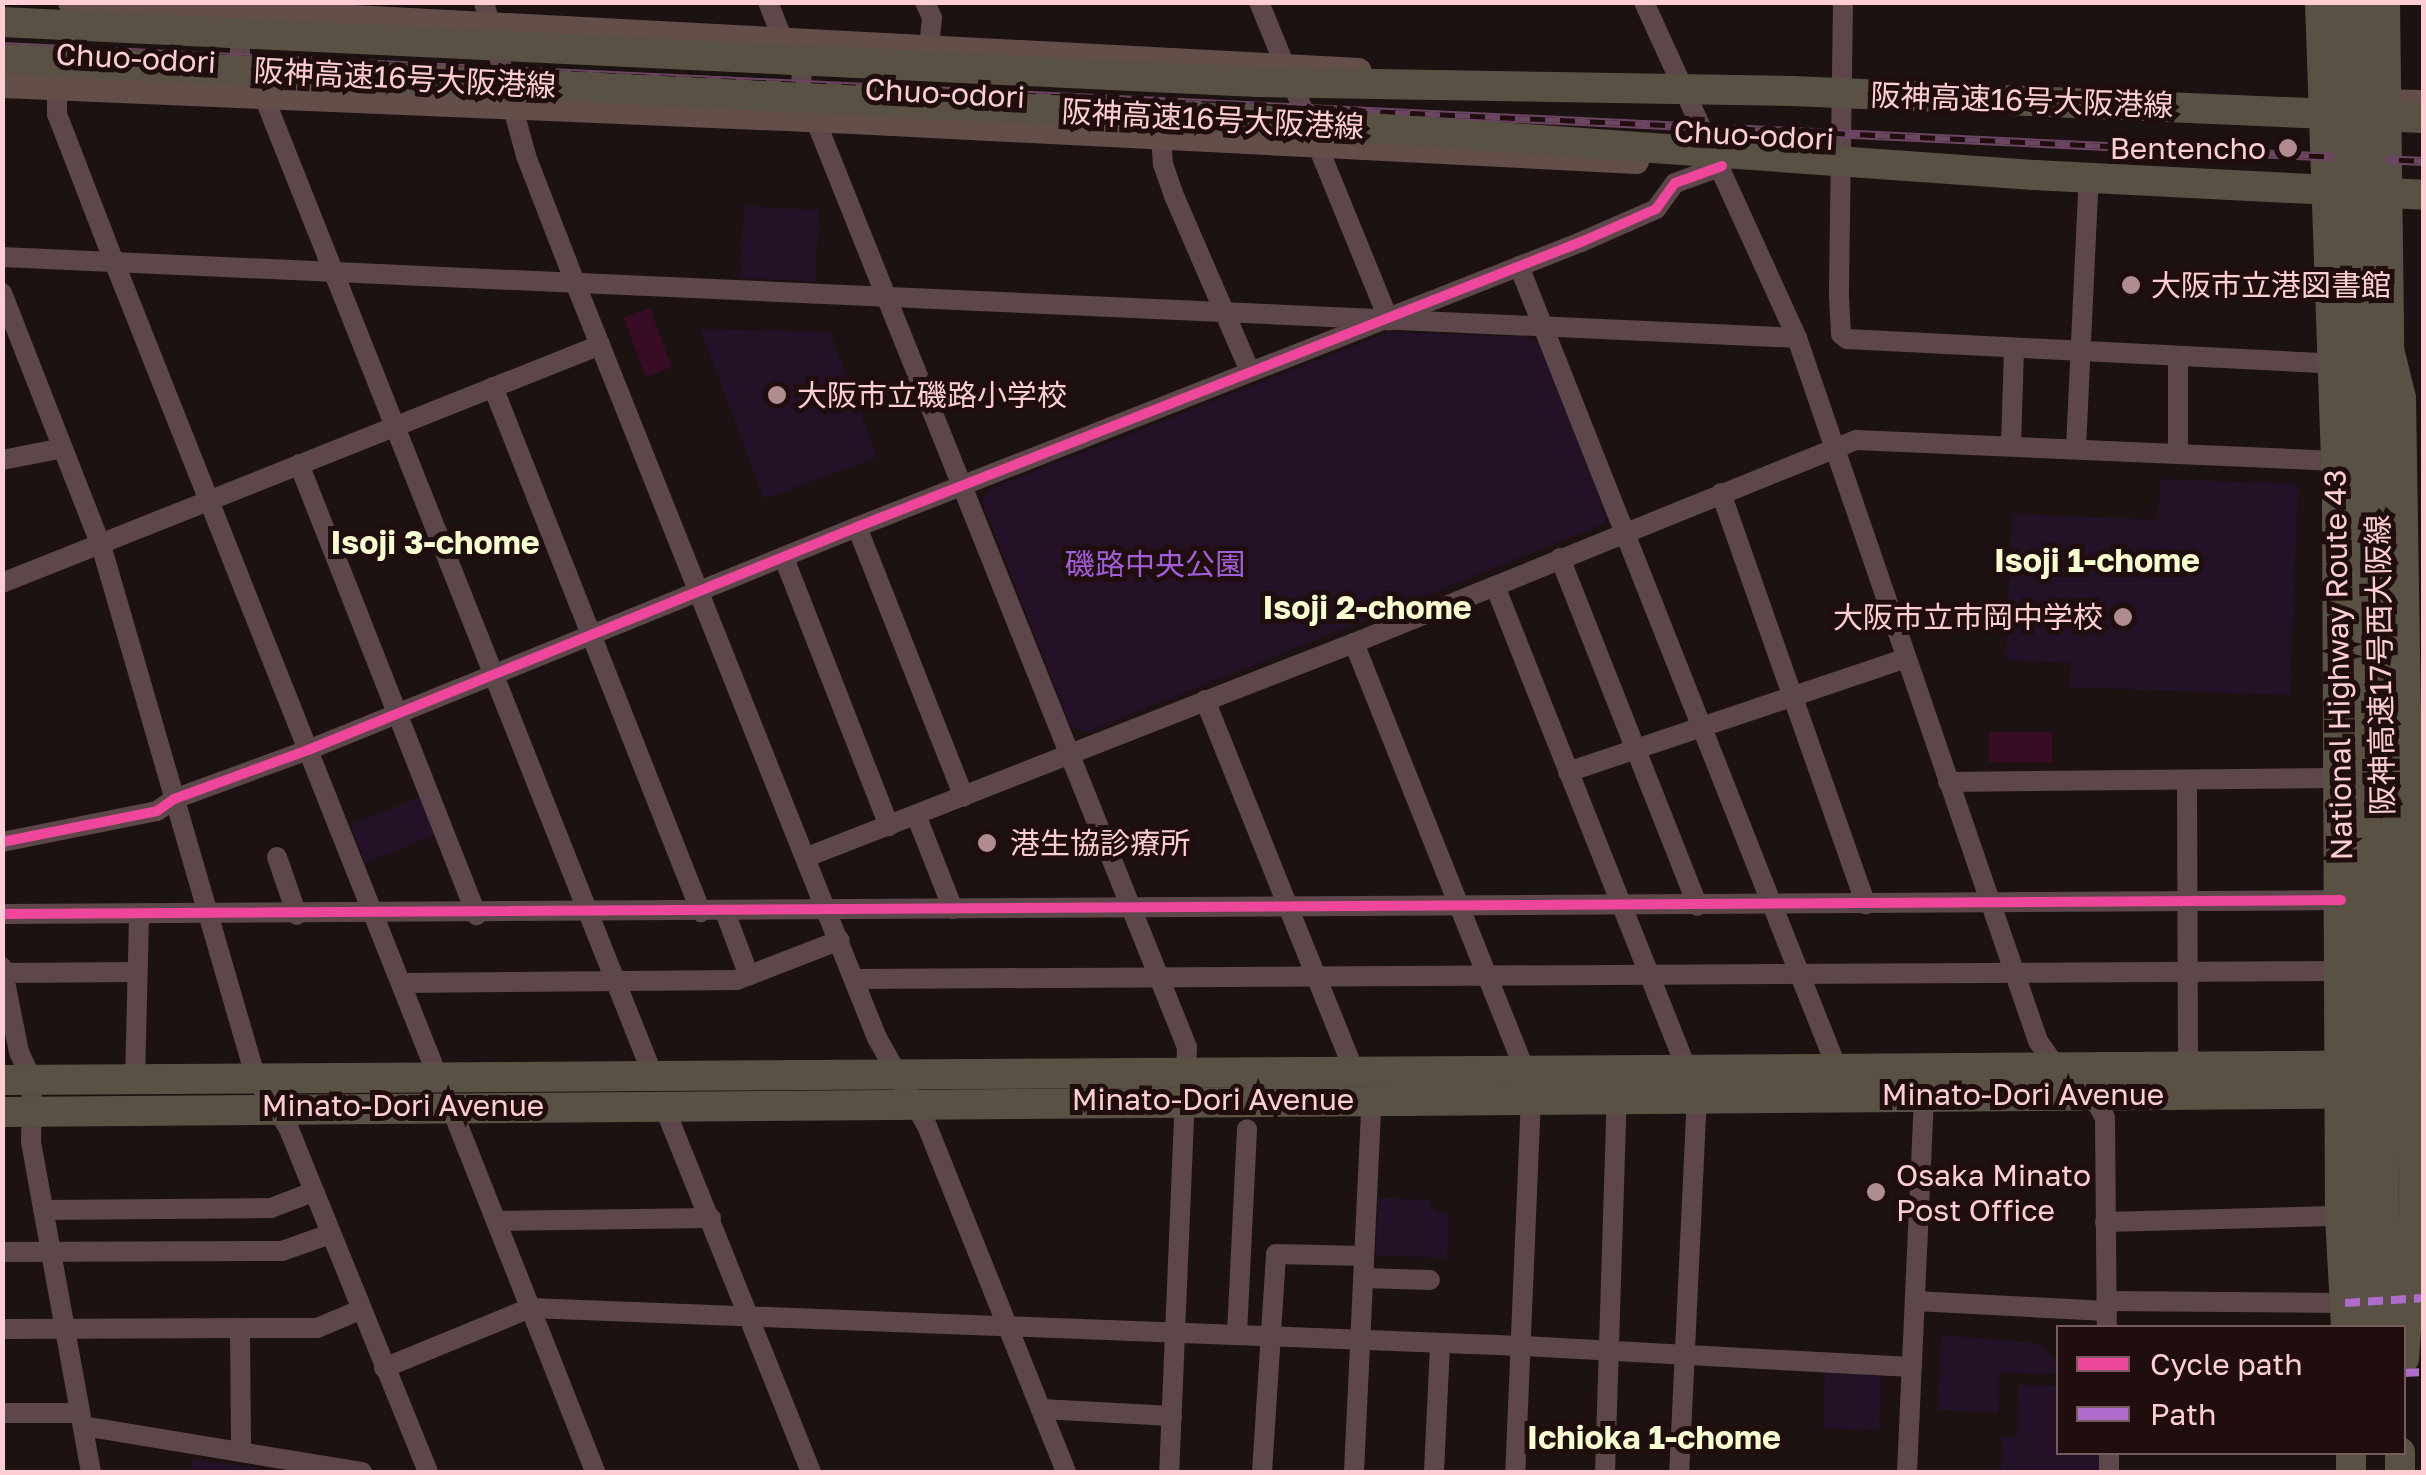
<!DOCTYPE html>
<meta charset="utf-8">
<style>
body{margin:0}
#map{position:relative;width:2426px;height:1475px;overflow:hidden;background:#1c1212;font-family:"Golos Text","Noto Sans JP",sans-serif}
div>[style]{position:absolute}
.green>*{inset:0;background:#231127;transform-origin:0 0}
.water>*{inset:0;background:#390c25;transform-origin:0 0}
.minor>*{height:20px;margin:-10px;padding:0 10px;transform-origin:10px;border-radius:10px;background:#5d474a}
.major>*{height:25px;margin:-12.5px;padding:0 12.5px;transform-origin:12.5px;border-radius:12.5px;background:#634e49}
.highway>*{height:30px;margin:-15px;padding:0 15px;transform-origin:15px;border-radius:15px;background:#595244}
.rail>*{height:9px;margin-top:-4.5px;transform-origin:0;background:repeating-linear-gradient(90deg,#200e0e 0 15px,#6c4563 0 30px);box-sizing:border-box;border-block:2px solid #6c4563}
.highway-bridge>*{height:30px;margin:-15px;padding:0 15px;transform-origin:15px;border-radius:15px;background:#595244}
.quiet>*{height:8px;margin-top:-4px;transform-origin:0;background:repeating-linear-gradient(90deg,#b06ccc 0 15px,transparent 0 23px)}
.cycleway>*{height:10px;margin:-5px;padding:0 5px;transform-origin:5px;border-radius:5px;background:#ed469a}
.dots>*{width:28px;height:28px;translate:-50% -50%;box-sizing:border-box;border:5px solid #200e0e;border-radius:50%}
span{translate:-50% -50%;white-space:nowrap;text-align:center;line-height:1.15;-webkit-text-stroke:10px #200e0e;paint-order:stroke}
.street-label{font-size:30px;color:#fdced3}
.poi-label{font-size:30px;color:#fdced3}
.right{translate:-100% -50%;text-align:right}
.left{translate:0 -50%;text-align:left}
.park-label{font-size:30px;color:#a25dda}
.neighbourhood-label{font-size:32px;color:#f6fdd0;font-weight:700}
.frame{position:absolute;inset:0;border:5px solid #fdced3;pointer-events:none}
.legend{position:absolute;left:2056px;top:1325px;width:350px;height:130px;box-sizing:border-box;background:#200e0e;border:2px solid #785b5d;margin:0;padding:12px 18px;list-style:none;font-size:30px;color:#fdced3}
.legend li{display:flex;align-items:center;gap:20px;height:50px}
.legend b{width:50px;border:2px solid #785b5d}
</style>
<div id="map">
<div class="green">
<div style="left:744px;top:206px;width:75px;height:72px;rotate:3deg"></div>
<div style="clip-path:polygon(700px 329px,830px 332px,877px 457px,764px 499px)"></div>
<div style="clip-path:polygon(1389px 332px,1528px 337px,1539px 343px,1608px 516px,1603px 524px,1086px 732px,1071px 728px,982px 502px,987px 490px)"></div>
<div style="clip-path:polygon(2160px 479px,2298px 484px,2290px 695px,2070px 687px,2071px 663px,2006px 660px,2012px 514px,2158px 520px)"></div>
<div style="left:424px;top:795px;width:41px;height:80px;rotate:68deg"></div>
<div style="clip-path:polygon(1378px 1198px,1429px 1200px,1429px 1207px,1449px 1217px,1447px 1258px,1376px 1255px)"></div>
<div style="clip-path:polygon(1941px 1335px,2037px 1343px,2055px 1360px,2058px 1374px,1999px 1372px,1998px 1413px,1938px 1410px)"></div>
<div style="left:1825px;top:1371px;width:56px;height:57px;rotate:2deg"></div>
<div style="clip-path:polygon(2018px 1385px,2058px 1386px,2058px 1452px,2101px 1453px,2101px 1472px,2001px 1472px,2002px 1437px,2017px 1437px)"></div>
<div style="clip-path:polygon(191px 1458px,279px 1472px,193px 1472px)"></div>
</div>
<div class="water">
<div style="left:650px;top:308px;width:63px;height:28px;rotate:70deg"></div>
<div style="left:2052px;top:732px;width:30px;height:63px;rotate:90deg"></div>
</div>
<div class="minor">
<div style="left:484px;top:2px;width:160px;rotate:74.7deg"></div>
<div style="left:526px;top:156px;width:133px;rotate:68.8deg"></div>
<div style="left:574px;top:280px;width:816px;rotate:68.21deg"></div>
<div style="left:877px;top:1038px;width:101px;rotate:60.4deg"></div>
<div style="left:927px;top:1126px;width:373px;rotate:68.1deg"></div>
<div style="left:768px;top:2px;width:41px;rotate:68.5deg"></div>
<div style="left:783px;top:40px;width:26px;rotate:43deg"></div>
<div style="left:802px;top:58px;width:43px;rotate:91.3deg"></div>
<div style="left:801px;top:101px;width:23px;rotate:52deg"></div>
<div style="left:815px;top:119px;width:1000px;rotate:68.16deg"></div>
<div style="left:1187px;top:1047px;width:425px;rotate:92.4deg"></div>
<div style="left:925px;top:2px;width:17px;rotate:66deg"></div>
<div style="left:932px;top:18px;width:29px;rotate:96deg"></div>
<div style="left:1259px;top:2px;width:344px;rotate:67.8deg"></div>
<div style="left:1644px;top:2px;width:369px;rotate:65.5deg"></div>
<div style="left:1797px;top:338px;width:743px;rotate:71.08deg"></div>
<div style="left:2038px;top:1041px;width:38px;rotate:55deg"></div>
<div style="left:1843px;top:2px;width:294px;rotate:90.8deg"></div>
<div style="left:1839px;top:296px;width:38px;rotate:87deg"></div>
<div style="left:1841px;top:334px;width:8px;rotate:40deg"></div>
<div style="left:1847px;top:339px;width:487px;rotate:2.9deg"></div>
<div style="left:234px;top:28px;width:7px;rotate:34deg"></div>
<div style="left:240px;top:32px;width:43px;rotate:90deg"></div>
<div style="left:240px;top:75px;width:33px;rotate:43deg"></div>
<div style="left:264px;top:97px;width:1056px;rotate:68.32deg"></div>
<div style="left:57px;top:88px;width:26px;rotate:90deg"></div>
<div style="left:57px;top:114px;width:155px;rotate:68.9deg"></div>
<div style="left:113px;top:259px;width:883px;rotate:68.34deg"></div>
<div style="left:1161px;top:136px;width:28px;rotate:86deg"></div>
<div style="left:1163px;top:164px;width:36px;rotate:71deg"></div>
<div style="left:1175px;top:198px;width:189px;rotate:66.6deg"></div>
<div style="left:2px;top:257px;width:1797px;rotate:2.58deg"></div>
<div style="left:1519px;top:266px;width:866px;rotate:68.38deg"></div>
<div style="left:2px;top:293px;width:271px;rotate:68.6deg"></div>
<div style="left:101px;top:545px;width:556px;rotate:73.81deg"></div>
<div style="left:256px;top:1079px;width:58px;rotate:56.3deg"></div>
<div style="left:288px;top:1127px;width:372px;rotate:67.9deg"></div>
<div style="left:2178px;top:356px;width:98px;rotate:90deg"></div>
<div style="left:493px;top:387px;width:565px;rotate:68.39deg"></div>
<div style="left:2011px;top:445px;width:96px;rotate:-88.2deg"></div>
<div style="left:2076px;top:448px;width:258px;rotate:-87.3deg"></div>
<div style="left:2px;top:460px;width:62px;rotate:-11.1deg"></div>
<div style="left:299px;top:464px;width:485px;rotate:68.5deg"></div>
<div style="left:1721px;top:493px;width:436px;rotate:70.6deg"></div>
<div style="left:857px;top:527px;width:290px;rotate:68.4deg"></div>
<div style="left:784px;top:558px;width:288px;rotate:68.6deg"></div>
<div style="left:1560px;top:558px;width:374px;rotate:68.4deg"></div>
<div style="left:2px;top:583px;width:644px;rotate:-21.7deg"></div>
<div style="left:1495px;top:586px;width:548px;rotate:68.35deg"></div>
<div style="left:1697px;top:1095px;width:377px;rotate:92.7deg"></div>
<div style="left:1354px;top:643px;width:463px;rotate:68.2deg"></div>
<div style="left:1526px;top:1073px;width:25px;rotate:78deg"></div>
<div style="left:1531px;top:1097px;width:375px;rotate:92.4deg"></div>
<div style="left:1205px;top:700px;width:402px;rotate:68.1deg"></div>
<div style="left:1568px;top:772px;width:357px;rotate:-18.6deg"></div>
<div style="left:2187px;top:780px;width:289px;rotate:89.8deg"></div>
<div style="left:1948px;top:782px;width:388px;rotate:-0.6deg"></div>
<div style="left:916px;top:815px;width:101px;rotate:68.5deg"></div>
<div style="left:2px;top:842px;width:158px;rotate:-11.3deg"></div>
<div style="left:157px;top:811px;width:21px;rotate:-35deg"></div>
<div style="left:174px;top:799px;width:143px;rotate:-20.1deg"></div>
<div style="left:308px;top:750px;width:593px;rotate:-22.11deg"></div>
<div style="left:857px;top:527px;width:778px;rotate:-21.49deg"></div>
<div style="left:1581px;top:242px;width:82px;rotate:-23.7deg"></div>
<div style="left:1656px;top:209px;width:32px;rotate:-54deg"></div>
<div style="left:1675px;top:183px;width:50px;rotate:-19.9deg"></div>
<div style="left:277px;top:857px;width:61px;rotate:71deg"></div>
<div style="left:807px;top:857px;width:587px;rotate:-21.37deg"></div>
<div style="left:1354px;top:643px;width:541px;rotate:-22.02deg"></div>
<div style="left:1856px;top:440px;width:480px;rotate:2.5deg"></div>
<div style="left:725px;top:912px;width:68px;rotate:69.4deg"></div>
<div style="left:2px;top:914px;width:2339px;rotate:-0.34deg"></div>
<div style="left:2px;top:967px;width:87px;rotate:78.7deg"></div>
<div style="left:19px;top:1052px;width:31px;rotate:65deg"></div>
<div style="left:32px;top:1080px;width:62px;rotate:90.9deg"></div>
<div style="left:31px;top:1142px;width:335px;rotate:79.7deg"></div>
<div style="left:4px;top:973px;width:133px;rotate:-0.4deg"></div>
<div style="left:856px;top:979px;width:1485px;rotate:-0.31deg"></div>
<div style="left:403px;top:983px;width:334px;rotate:-0.5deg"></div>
<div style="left:737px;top:980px;width:110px;rotate:-21.2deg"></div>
<div style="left:135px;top:1081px;width:166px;rotate:-88.6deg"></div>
<div style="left:2089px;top:1090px;width:32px;rotate:60deg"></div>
<div style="left:2105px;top:1118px;width:210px;rotate:89.5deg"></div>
<div style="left:663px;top:1104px;width:397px;rotate:68.1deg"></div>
<div style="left:450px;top:1105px;width:395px;rotate:68.4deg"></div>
<div style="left:43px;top:1210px;width:228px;rotate:-0.5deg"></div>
<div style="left:271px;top:1208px;width:45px;rotate:-20.9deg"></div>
<div style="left:496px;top:1221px;width:215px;rotate:-0.8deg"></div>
<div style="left:2105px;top:1222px;width:235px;rotate:-1.5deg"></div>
<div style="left:2px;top:1252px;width:280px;rotate:-0.2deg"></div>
<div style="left:282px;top:1251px;width:51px;rotate:-19.5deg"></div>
<div style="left:1363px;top:1278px;width:67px;rotate:1.7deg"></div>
<div style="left:1915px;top:1301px;width:192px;rotate:3deg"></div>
<div style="left:2107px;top:1301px;width:238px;rotate:0.5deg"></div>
<div style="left:2px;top:1329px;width:315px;rotate:-0.2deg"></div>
<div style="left:317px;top:1328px;width:47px;rotate:-22.7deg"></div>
<div style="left:240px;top:1330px;width:122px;rotate:89.5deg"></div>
<div style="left:1237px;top:1334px;width:205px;rotate:-87.2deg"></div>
<div style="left:384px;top:1368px;width:158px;rotate:-22.3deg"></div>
<div style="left:530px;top:1308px;width:993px;rotate:2.19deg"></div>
<div style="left:1522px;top:1346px;width:390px;rotate:3.1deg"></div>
<div style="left:1041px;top:1409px;width:131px;rotate:3.1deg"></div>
<div style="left:2px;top:1413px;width:78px"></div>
<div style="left:83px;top:1426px;width:283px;rotate:9.4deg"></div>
<div style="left:2109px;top:1452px;width:20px;rotate:90deg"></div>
<div style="left:1262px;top:1472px;width:218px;rotate:-86.3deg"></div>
<div style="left:1276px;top:1254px;width:88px;rotate:1.3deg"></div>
<div style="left:1354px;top:1472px;width:375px;rotate:-87.3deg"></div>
<div style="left:1434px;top:1472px;width:129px;rotate:-87.3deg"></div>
<div style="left:1605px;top:1472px;width:375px;rotate:-88.2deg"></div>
<div style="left:1907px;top:1472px;width:378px;rotate:-87.4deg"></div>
</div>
<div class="major">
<div style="left:70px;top:2px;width:1290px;rotate:3.02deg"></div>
<div style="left:2px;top:85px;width:852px;rotate:2.42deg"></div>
<div style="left:853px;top:121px;width:784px;rotate:2.92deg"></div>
<div style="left:2368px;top:101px;width:56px;rotate:1deg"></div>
</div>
<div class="highway">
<div style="left:2320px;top:2px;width:496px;rotate:88deg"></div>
<div style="left:2337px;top:498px;width:718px;rotate:89.76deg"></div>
<div style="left:2340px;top:1216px;width:112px;rotate:86.9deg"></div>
<div style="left:2385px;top:2px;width:347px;rotate:89.3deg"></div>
<div style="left:2389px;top:349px;width:50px;rotate:76.2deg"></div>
<div style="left:2401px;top:398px;width:818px;rotate:89.09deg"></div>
<div style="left:2414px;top:1216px;width:143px;rotate:94deg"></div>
<div style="left:2px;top:1080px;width:2422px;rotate:-0.35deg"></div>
<div style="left:2px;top:1112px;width:2422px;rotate:-0.45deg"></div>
<div style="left:2351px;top:1452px;width:20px;rotate:90deg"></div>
<div style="left:2400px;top:1472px;width:20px;rotate:-90deg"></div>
</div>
<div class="rail">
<div style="left:2px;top:46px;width:2425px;rotate:2.72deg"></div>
</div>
<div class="highway-bridge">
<div style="left:2345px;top:2px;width:342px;rotate:88.5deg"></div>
<div style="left:2354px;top:344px;width:984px;rotate:89.42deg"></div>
<div style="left:2367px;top:2px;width:343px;rotate:88.5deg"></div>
<div style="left:2376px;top:345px;width:983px;rotate:89.48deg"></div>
<div style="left:2px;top:22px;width:1256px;rotate:2.74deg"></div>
<div style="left:1257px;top:82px;width:535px;rotate:0.96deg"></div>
<div style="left:1792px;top:91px;width:633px;rotate:2.45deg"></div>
<div style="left:2px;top:59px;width:1256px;rotate:2.78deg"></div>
<div style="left:1257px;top:120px;width:779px;rotate:4.05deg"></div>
<div style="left:2034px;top:175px;width:390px;rotate:2.9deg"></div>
</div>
<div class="quiet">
<div style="left:2345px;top:1303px;width:79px;rotate:-3.6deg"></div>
<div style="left:2404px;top:1373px;width:20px;rotate:-3deg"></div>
</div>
<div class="cycleway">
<div style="left:2px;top:842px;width:158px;rotate:-11.3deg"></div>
<div style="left:157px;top:811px;width:21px;rotate:-35deg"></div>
<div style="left:174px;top:799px;width:143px;rotate:-20.1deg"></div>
<div style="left:308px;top:750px;width:593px;rotate:-22.11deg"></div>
<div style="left:857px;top:527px;width:778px;rotate:-21.49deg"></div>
<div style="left:1581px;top:242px;width:82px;rotate:-23.7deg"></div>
<div style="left:1656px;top:209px;width:32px;rotate:-54deg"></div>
<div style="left:1675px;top:183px;width:50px;rotate:-19.9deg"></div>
<div style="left:2px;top:914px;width:2339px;rotate:-0.34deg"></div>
</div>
<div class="dots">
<div style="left:2288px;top:148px;background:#ae8c8f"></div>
<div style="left:2131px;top:285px;background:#ae8c8f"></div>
<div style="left:777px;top:395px;background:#ae8c8f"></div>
<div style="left:2123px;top:617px;background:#ae8c8f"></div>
<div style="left:987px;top:843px;background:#ae8c8f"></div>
<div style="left:1876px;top:1192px;background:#ae8c8f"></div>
</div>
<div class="street-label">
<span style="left:136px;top:58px;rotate:3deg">Chuo-odori</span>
<span style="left:405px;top:78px;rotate:3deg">阪神高速16号大阪港線</span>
<span style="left:945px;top:93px;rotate:3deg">Chuo-odori</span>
<span style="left:2022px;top:100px;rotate:2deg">阪神高速16号大阪港線</span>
<span style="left:1213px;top:119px;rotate:3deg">阪神高速16号大阪港線</span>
<span style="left:1754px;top:135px;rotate:3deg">Chuo-odori</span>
<span style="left:2338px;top:665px;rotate:-91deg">National Highway Route 43</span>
<span style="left:2380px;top:665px;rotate:-91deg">阪神高速17号西大阪線</span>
<span style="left:2023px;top:1094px">Minato-Dori Avenue</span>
<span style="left:1213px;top:1099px">Minato-Dori Avenue</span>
<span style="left:403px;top:1105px">Minato-Dori Avenue</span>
</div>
<div class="poi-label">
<span class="right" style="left:2266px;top:148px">Bentencho</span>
<span class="left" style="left:2151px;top:285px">大阪市立港図書館</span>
<span class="left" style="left:797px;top:395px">大阪市立磯路小学校</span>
<span class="right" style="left:2103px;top:617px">大阪市立市岡中学校</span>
<span class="left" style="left:1010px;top:843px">港生協診療所</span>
<span class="left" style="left:1896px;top:1192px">Osaka Minato<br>Post Office</span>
</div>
<div class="park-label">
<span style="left:1155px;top:564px">磯路中央公園</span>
</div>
<div class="neighbourhood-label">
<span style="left:435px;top:542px">Isoji 3-chome</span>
<span style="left:2097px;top:560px">Isoji 1-chome</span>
<span style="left:1367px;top:607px">Isoji 2-chome</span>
<span style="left:1654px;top:1437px">Ichioka 1-chome</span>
</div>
<div class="frame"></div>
<ul class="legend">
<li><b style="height:12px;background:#ed469a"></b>Cycle path</li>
<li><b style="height:12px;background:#b06ccc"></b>Path</li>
</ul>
</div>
